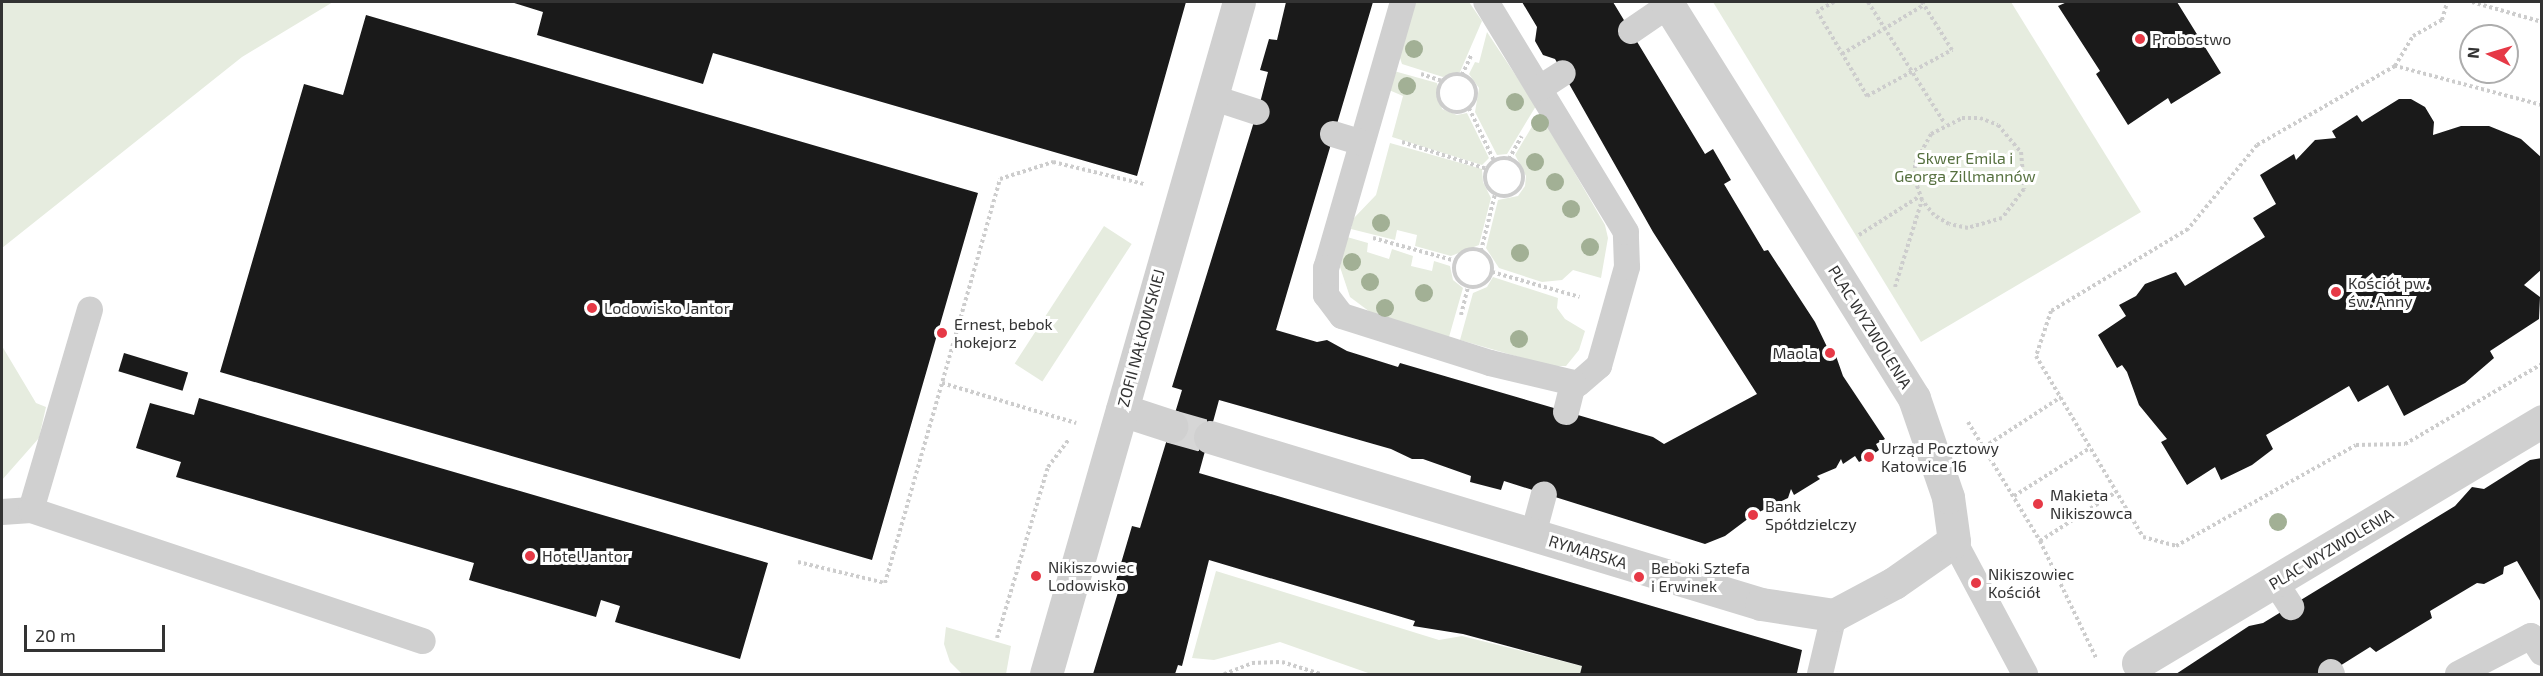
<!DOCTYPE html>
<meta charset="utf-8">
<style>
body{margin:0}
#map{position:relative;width:2543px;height:676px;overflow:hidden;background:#fff;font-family:"Exo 2",sans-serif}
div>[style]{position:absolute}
.green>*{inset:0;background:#e6ecdf;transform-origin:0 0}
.building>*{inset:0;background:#1a1a1a;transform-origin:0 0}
.minor-tunnel>*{height:33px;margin-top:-16.5px;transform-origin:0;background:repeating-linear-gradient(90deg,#d6d6d6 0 33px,transparent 0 49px)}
.path>*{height:4px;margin-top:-2px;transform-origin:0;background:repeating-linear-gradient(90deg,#cdcdcd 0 3px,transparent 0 6px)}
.path>.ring{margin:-2px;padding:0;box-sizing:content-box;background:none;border:4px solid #cdcdcd;border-radius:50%}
.service>*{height:26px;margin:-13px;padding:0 13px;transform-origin:13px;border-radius:13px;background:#d0d0d0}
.minor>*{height:33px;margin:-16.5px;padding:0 16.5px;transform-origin:16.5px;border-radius:16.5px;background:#d0d0d0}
.trees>*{width:18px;height:18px;margin:-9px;border-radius:50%;background:#a2b095}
.dots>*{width:16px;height:16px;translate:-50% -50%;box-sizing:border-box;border:3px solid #fff;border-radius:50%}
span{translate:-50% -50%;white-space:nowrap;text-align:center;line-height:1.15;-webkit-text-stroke:6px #fff;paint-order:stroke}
.poi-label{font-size:16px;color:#333}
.left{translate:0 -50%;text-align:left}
.right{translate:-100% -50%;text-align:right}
.park-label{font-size:16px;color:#56703f}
.street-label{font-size:16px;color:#333}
.frame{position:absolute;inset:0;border:3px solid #333;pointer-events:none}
.north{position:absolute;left:2459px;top:24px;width:60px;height:60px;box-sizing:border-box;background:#fff;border:2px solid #adadad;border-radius:50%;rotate:275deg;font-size:16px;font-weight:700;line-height:24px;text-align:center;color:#333}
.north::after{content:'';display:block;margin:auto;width:21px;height:27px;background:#e63946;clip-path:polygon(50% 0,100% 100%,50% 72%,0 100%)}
.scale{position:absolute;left:24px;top:625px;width:141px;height:27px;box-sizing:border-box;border:3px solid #333;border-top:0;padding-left:8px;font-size:18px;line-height:21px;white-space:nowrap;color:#333;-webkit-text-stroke:4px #fff;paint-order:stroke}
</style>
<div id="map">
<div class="green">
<div style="clip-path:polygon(2px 2px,333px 2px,242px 57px,2px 248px)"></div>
<div style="clip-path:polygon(1412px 2px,1469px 2px,1482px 21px,1460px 72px,1443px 77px,1402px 64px,1399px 55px)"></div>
<div style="clip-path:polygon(1713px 2px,2011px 2px,2141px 212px,1921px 342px)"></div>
<div style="clip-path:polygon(1487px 32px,1536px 106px,1507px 154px,1497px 155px,1475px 112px,1479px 88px,1469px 74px,1475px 62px,1479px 63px)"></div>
<div style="clip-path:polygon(1394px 71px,1437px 83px,1442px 109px,1457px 115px,1467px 113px,1489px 158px,1482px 165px,1392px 137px,1403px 96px,1389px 90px)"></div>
<div style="clip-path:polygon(1540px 113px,1605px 225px,1608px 238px,1601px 278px,1573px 270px,1562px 280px,1542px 282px,1499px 268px,1486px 248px,1498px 200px,1518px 196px,1525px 186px,1526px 176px,1515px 155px)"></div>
<div style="clip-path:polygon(1390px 143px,1482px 169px,1483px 182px,1491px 198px,1479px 245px,1451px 256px,1415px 246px,1417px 235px,1397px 230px,1395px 240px,1351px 229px,1353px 219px,1376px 195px)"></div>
<div style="left:1104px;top:226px;width:33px;height:164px;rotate:33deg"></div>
<div style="clip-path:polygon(1347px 237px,1368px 243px,1367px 252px,1389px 259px,1392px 249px,1413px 256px,1411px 266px,1432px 271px,1434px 261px,1450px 266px,1453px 280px,1463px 288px,1449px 337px,1374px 315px,1350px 297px,1340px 267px)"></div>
<div style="clip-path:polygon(1493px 277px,1558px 298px,1557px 308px,1565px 319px,1585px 331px,1579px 350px,1566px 366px,1550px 366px,1460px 340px,1473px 293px,1487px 287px)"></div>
<div style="clip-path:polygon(2px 346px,36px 403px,46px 407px,39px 438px,2px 480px)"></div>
<div style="clip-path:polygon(1216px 571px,1439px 640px,1462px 636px,1582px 666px,1580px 674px,1371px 674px,1280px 642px,1214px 660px,1192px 658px)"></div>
<div style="clip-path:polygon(946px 627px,1011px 646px,1006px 674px,962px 674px,950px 662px,944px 644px)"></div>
</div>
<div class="building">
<div style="clip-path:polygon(511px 2px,1186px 2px,1137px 176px,713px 53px,703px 84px,537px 35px,543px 12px)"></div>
<div style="clip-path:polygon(1286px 2px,1373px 2px,1276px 330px,1317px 342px,1327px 340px,1347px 351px,1398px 367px,1400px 363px,1653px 437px,1664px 444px,1757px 394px,1653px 232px,1555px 59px,1543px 55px,1535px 41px,1537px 27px,1522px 2px,1613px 2px,1705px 154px,1713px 149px,1731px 180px,1724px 184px,1764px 251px,1768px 250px,1815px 322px,1830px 353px,1836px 356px,1843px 376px,1885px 439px,1876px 444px,1879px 450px,1869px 457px,1859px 462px,1855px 456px,1843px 464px,1841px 459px,1836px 468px,1817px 476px,1820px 479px,1794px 495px,1791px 489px,1788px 498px,1753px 515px,1725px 536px,1705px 544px,1504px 481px,1501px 490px,1470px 482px,1471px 476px,1423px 459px,1412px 459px,1391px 449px,1219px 400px,1199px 473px,1802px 650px,1797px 673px,1801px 674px,1580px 674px,1582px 666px,1463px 634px,1413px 626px,1415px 621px,1209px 560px,1182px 666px,1178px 665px,1175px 674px,1093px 674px,1119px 589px,1114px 587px,1132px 526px,1140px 528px,1182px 390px,1172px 387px,1261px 99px,1268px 72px,1260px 70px,1269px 39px,1277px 40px)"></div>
<div style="clip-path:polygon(2067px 2px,2177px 2px,2221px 73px,2171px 104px,2168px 98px,2128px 125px,2096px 74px,2100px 71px,2058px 6px)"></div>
<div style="clip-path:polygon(366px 15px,978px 193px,872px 560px,220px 372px,304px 84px,343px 95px)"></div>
<div style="clip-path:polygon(2399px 99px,2411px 99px,2425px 107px,2434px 122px,2433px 135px,2461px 126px,2489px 126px,2521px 139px,2542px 158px,2542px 269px,2524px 285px,2540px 297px,2539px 319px,2490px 351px,2494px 358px,2465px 383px,2404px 416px,2388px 385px,2358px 402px,2349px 386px,2266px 435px,2273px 449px,2252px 465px,2221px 480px,2215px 467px,2187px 485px,2161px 442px,2167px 439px,2139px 405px,2127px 372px,2122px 365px,2117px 368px,2098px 335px,2126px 316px,2119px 305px,2136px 296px,2145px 284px,2176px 272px,2185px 286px,2265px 237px,2253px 218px,2276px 204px,2260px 175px,2294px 154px,2296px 160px,2315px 140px,2336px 138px,2332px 131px,2357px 115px,2362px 122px)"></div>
<div style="left:124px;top:353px;width:67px;height:19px;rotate:17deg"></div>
<div style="clip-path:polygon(199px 398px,768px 563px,740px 659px,615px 622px,620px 606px,601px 600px,596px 617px,469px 580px,474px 563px,176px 477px,181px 462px,136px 448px,150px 403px,194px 415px)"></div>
<div style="clip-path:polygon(2542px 458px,2542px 604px,2517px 561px,2504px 567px,2503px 574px,2484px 584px,2477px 583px,2430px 611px,2432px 618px,2376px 652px,2370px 647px,2327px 674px,2176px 674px,2249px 626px,2263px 623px,2455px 506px,2472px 487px,2484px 489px,2530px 460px)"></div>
</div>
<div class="minor-tunnel">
<div style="left:1171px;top:426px;width:41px;rotate:15.8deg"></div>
</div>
<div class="path">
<div style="left:1834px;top:2px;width:19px;rotate:152deg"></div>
<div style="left:1817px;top:11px;width:99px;rotate:59.5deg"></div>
<div style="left:1867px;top:96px;width:97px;rotate:-28.4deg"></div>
<div style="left:1952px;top:50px;width:57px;rotate:-122deg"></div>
<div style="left:1868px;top:2px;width:144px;rotate:57.7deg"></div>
<div style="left:2472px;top:2px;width:73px;rotate:15.9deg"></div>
<div style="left:1842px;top:54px;width:96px;rotate:-30.9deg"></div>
<div style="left:2395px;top:66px;width:35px;rotate:-59deg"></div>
<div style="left:2413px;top:36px;width:33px;rotate:-29deg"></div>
<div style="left:2442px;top:20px;width:19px;rotate:-74deg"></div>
<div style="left:1421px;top:74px;width:22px;rotate:18deg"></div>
<div class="ring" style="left:1438px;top:74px;width:34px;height:34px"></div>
<div style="left:1462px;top:75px;width:23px;rotate:-65deg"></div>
<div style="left:2542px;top:105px;width:152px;rotate:-165.1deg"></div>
<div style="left:2395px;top:66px;width:159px;rotate:150.2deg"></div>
<div style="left:2257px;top:145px;width:109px;rotate:129.4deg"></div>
<div style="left:2188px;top:229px;width:160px;rotate:149.1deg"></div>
<div style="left:2051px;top:311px;width:47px;rotate:108.4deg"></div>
<div style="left:2036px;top:356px;width:210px;rotate:59.4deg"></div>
<div style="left:2143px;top:537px;width:34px;rotate:15deg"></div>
<div style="left:2176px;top:546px;width:206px;rotate:-29.3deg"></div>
<div style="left:2356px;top:445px;width:49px;rotate:-1.2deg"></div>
<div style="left:2405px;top:444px;width:159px;rotate:-30.3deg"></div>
<div style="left:1469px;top:108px;width:59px;rotate:64.7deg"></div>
<div style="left:1402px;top:142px;width:89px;rotate:17.6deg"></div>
<div class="ring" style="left:1485px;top:158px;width:34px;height:34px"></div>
<div style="left:1509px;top:159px;width:26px;rotate:-61deg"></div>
<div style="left:1859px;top:235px;width:72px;rotate:-32.6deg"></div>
<div style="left:1373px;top:238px;width:86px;rotate:15.5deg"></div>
<div class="ring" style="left:1454px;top:249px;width:34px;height:34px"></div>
<div style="left:1481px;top:251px;width:59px;rotate:-76.2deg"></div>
<div style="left:1492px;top:272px;width:91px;rotate:15.9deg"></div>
<div style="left:1895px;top:287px;width:91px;rotate:-72.8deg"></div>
<div style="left:1922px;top:200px;width:21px;rotate:-109deg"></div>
<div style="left:1915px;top:180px;width:17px;rotate:-90deg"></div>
<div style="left:1915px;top:163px;width:33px;rotate:-61deg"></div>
<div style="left:1931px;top:134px;width:35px;rotate:-27deg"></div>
<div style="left:1962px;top:118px;width:18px"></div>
<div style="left:1980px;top:118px;width:19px;rotate:21deg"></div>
<div style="left:1998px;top:125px;width:35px;rotate:50deg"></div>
<div style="left:2021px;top:152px;width:37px;rotate:85deg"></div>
<div style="left:2024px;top:189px;width:36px;rotate:127deg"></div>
<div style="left:2002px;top:218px;width:35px;rotate:164deg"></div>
<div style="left:1968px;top:228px;width:19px;rotate:-168deg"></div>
<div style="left:1949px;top:224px;width:17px;rotate:-149deg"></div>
<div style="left:1934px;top:215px;width:19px;rotate:-129deg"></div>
<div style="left:1461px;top:315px;width:29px;rotate:-76deg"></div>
<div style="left:942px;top:383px;width:140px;rotate:16.6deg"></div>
<div style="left:1968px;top:422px;width:139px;rotate:58.8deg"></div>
<div style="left:2040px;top:541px;width:130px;rotate:64.4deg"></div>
<div style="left:1984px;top:447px;width:92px;rotate:-33deg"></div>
<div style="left:2014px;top:496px;width:90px;rotate:-32.3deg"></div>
<div style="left:2040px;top:541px;width:90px;rotate:-32.8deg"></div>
<div style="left:798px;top:562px;width:89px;rotate:13.6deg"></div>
<div style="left:885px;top:583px;width:420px;rotate:-74.1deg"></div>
<div style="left:1000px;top:179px;width:56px;rotate:-17.8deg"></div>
<div style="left:1053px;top:162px;width:94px;rotate:13.6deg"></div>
<div style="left:997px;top:638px;width:178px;rotate:-73.4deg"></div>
<div style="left:1048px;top:467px;width:34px;rotate:-53deg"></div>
<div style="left:1224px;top:674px;width:30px;rotate:-21deg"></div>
<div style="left:1252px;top:663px;width:30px;rotate:-2deg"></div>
<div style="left:1282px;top:662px;width:41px;rotate:17.1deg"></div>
</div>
<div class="service">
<div style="left:1403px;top:2px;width:277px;rotate:106.1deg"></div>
<div style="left:1326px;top:268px;width:27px;rotate:90deg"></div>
<div style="left:1326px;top:295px;width:26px;rotate:53deg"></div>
<div style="left:1342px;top:316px;width:155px;rotate:17.6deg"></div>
<div style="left:1490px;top:363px;width:90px;rotate:13.4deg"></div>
<div style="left:1578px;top:384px;width:28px;rotate:-41deg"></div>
<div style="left:1599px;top:366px;width:103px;rotate:-74.2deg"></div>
<div style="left:1627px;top:267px;width:35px;rotate:-92deg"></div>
<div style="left:1626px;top:232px;width:269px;rotate:-121.3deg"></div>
<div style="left:1631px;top:31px;width:46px;rotate:-34.4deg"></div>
<div style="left:1540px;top:88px;width:27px;rotate:-33deg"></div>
<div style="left:1211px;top:97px;width:48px;rotate:18.1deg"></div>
<div style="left:1333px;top:134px;width:30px;rotate:17deg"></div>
<div style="left:1566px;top:412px;width:30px;rotate:-76deg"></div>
<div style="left:31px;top:510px;width:209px;rotate:-73.6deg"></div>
<div style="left:2px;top:512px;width:29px;rotate:-4deg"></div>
<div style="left:31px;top:510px;width:413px;rotate:18.5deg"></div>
<div style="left:1533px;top:535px;width:42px;rotate:-75deg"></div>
<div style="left:1954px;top:541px;width:151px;rotate:61.9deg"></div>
<div style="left:2275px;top:582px;width:30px;rotate:57deg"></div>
<div style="left:2331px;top:672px;width:2px;rotate:63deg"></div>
<div style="left:1820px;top:674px;width:61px;rotate:-76.7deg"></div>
<div style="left:2458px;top:674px;width:82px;rotate:-27.5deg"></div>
<div style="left:2531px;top:636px;width:20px;rotate:57deg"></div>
</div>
<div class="minor">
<div style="left:1122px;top:410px;width:52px;rotate:18.1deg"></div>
<div style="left:1210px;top:437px;width:576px;rotate:16.86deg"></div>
<div style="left:1761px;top:604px;width:74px;rotate:8.6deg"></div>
<div style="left:1834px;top:615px;width:68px;rotate:-28.1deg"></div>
<div style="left:1894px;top:583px;width:73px;rotate:-35deg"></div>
<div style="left:1954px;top:541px;width:44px;rotate:-97.8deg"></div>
<div style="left:1948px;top:497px;width:105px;rotate:-109deg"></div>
<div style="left:1914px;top:398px;width:467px;rotate:-122deg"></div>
<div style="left:2138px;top:663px;width:471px;rotate:-30.9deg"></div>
<div style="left:1046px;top:674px;width:699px;rotate:-73.98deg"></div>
</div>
<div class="trees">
<div style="left:1414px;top:49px"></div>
<div style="left:1407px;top:86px"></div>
<div style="left:1515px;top:102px"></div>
<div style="left:1540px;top:123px"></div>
<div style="left:1535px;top:162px"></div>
<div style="left:1555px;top:182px"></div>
<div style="left:1571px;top:209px"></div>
<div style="left:1381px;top:223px"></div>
<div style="left:1590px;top:247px"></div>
<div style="left:1520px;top:253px"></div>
<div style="left:1352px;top:262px"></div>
<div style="left:1370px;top:282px"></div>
<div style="left:1424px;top:293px"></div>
<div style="left:1385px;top:308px"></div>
<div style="left:1519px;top:339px"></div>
<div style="left:2278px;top:522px"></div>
</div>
<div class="dots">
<div style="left:2140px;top:39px;background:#e63946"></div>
<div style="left:2336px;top:292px;background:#e63946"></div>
<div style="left:592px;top:308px;background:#e63946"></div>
<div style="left:942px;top:333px;background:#e63946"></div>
<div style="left:1830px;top:353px;background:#e63946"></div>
<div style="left:1869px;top:457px;background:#e63946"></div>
<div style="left:2038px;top:504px;background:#e63946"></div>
<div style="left:1753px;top:515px;background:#e63946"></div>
<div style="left:530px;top:556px;background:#e63946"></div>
<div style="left:1036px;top:576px;background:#e63946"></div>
<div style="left:1639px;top:577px;background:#e63946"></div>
<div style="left:1976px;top:583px;background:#e63946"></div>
</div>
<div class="poi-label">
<span class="left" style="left:2152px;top:39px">Probostwo</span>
<span class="left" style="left:2348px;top:292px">Kościół pw.<br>św. Anny</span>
<span class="left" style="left:604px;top:308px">Lodowisko Jantor</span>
<span class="left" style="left:954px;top:333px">Ernest, bebok<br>hokejorz</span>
<span class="right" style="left:1818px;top:353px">Maola</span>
<span class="left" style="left:1881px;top:457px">Urząd Pocztowy<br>Katowice 16</span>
<span class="left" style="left:2050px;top:504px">Makieta<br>Nikiszowca</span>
<span class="left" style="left:1765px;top:515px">Bank<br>Spółdzielczy</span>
<span class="left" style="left:542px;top:556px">Hotel Jantor</span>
<span class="left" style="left:1048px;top:576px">Nikiszowiec<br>Lodowisko</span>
<span class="left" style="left:1651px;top:577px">Beboki Sztefa<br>i Erwinek</span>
<span class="left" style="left:1988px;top:583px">Nikiszowiec<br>Kościół</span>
</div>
<div class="park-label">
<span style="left:1965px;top:167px">Skwer Emila i<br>Georga Zillmannów</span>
</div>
<div class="street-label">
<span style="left:1870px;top:327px;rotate:58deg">PLAC WYZWOLENIA</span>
<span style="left:1141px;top:338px;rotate:-75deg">ZOFII NAŁKOWSKIEJ</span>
<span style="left:2331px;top:549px;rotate:-31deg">PLAC WYZWOLENIA</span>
<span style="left:1588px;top:552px;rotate:17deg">RYMARSKA</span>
</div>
<div class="frame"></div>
<div class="north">N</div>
<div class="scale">20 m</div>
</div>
